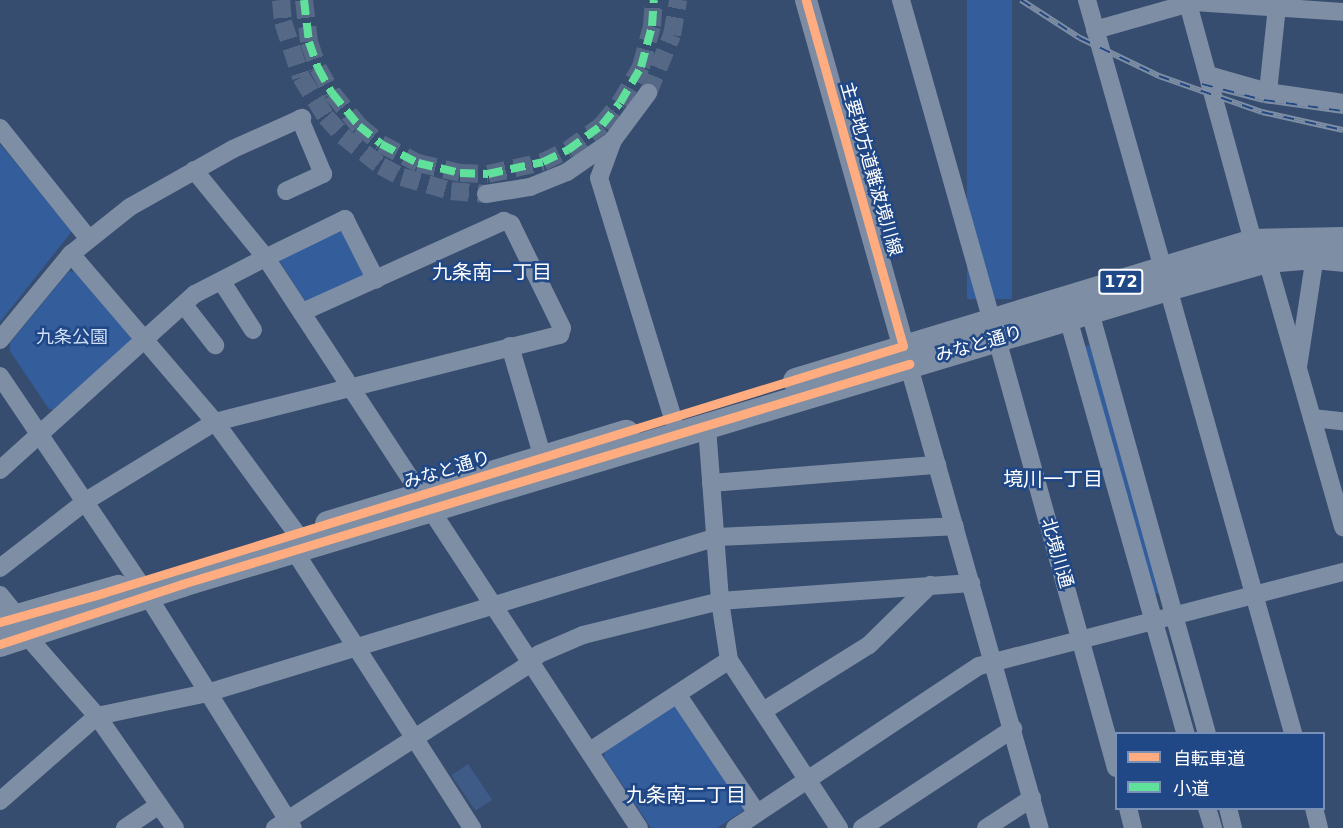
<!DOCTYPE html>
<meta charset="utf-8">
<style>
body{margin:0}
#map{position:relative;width:1343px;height:828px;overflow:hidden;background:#374d6f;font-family:"DejaVu Sans","Noto Sans JP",sans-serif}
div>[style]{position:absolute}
.green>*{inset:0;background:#345d9c;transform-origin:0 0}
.water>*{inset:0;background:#3e5a87;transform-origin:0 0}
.minor-tunnel>*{height:18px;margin-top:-9px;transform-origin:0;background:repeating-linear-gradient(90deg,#556885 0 18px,transparent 0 27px)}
.minor>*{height:18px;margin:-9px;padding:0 9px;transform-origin:9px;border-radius:9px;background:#7e8ea5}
.major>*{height:22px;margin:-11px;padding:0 11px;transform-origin:11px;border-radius:11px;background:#7d8ca2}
.highway>*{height:26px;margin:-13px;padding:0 13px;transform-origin:13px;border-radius:13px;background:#7e8ea4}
.rail>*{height:6px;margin-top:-3px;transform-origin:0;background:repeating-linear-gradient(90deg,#204786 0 11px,#7e8ea4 0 22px);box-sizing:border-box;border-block:2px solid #7e8ea4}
.quiet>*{height:8px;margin-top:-4px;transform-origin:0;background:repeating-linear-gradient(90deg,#60e19b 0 15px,transparent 0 23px)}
.cycleway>*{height:9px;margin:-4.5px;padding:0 4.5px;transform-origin:4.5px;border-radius:4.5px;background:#ffac80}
span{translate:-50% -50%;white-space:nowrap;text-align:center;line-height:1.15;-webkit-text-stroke:5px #204786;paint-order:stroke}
.shield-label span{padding:2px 4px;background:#204786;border:2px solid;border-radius:4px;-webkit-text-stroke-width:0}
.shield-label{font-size:16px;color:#fff;font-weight:700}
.street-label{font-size:18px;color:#fff}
.park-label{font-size:18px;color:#cedef7}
.neighbourhood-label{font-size:20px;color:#fff}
.legend{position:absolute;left:1115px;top:732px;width:210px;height:78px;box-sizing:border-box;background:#204786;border:2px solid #7991b6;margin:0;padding:8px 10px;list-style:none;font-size:18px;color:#fff}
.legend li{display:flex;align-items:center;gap:12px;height:30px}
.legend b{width:30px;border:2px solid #7991b6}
</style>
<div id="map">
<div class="green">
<div style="left:967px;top:0;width:45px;height:299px"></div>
<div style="clip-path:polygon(0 144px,72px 231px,0 322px)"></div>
<div style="clip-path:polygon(339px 227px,345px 230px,365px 272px,363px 278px,312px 303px,305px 301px,280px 262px,282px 256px)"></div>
<div style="clip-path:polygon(69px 271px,76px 272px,132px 336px,130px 344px,56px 410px,49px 409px,10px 351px,10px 343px)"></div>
<div style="clip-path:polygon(1092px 344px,1160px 594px,1152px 593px,1083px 347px)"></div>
<div style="clip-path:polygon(674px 704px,746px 805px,744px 810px,717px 828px,651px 828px,604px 757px,605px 749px)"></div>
</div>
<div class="water">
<div style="left:468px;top:764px;width:43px;height:20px;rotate:56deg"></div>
</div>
<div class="minor-tunnel">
<div style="left:281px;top:0;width:22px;rotate:85deg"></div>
<div style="left:283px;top:22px;width:58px;rotate:71.9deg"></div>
<div style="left:301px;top:77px;width:47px;rotate:58deg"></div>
<div style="left:326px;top:117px;width:25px;rotate:48deg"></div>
<div style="left:343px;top:136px;width:48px;rotate:38.3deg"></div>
<div style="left:381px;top:166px;width:24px;rotate:28deg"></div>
<div style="left:402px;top:177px;width:51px;rotate:15.9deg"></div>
<div style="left:451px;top:191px;width:35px;rotate:5deg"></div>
<div style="left:304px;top:0;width:42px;rotate:83.2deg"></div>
<div style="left:309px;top:42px;width:28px;rotate:71deg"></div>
<div style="left:318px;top:68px;width:29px;rotate:61deg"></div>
<div style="left:332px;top:93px;width:43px;rotate:50.7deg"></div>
<div style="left:359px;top:126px;width:28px;rotate:39deg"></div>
<div style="left:381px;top:144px;width:42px;rotate:27.2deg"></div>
<div style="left:418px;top:163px;width:43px;rotate:13.4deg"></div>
<div style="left:460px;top:173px;width:28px;rotate:2deg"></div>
<div style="left:488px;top:174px;width:56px;rotate:-12.3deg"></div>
<div style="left:543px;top:162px;width:28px;rotate:-26deg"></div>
<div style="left:568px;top:150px;width:42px;rotate:-36.3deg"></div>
<div style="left:602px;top:125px;width:28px;rotate:-51deg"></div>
<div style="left:620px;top:103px;width:42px;rotate:-59.7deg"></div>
<div style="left:641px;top:67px;width:42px;rotate:-75deg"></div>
<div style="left:652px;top:26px;width:26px;rotate:-86deg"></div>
<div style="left:648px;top:93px;width:63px;rotate:-67.5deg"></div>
<div style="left:672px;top:35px;width:36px;rotate:-80deg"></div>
</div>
<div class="minor">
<div style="left:901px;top:0;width:335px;rotate:74.2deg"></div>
<div style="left:1087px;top:0;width:280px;rotate:74.2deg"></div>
<div style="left:1187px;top:0;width:251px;rotate:74.7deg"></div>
<div style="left:1095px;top:30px;width:103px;rotate:-15.8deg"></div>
<div style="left:1194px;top:2px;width:149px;rotate:3.8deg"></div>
<div style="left:1208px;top:75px;width:62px;rotate:15.8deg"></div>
<div style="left:1268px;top:92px;width:76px;rotate:8.3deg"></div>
<div style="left:1268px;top:92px;width:85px;rotate:-84deg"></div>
<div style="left:0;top:128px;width:142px;rotate:51.3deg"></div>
<div style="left:613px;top:140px;width:40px;rotate:110.2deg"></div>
<div style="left:599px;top:178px;width:252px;rotate:72.9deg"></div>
<div style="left:194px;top:170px;width:114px;rotate:50.7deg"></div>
<div style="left:266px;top:258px;width:681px;rotate:56.8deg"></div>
<div style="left:286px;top:191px;width:41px;rotate:-24.7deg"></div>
<div style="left:323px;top:174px;width:60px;rotate:-112.7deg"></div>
<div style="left:486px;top:194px;width:45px;rotate:-9deg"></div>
<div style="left:530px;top:187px;width:40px;rotate:-22deg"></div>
<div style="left:567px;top:172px;width:56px;rotate:-34.8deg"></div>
<div style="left:613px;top:140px;width:59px;rotate:-53.3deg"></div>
<div style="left:71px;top:254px;width:221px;rotate:49.4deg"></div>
<div style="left:215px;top:422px;width:139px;rotate:53.8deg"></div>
<div style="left:1267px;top:260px;width:278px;rotate:74.1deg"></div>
<div style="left:222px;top:282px;width:57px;rotate:57.1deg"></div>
<div style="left:1168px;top:288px;width:463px;rotate:74.3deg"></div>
<div style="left:184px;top:305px;width:51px;rotate:52.2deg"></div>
<div style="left:1090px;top:312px;width:438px;rotate:74.5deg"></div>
<div style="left:1068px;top:318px;width:432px;rotate:74.2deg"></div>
<div style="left:997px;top:339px;width:445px;rotate:74.5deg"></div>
<div style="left:0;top:340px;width:112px;rotate:-50.5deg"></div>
<div style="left:71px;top:254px;width:75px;rotate:-38.5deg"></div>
<div style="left:130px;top:207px;width:118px;rotate:-29.4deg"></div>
<div style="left:233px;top:149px;width:76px;rotate:-24.2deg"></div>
<div style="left:510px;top:346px;width:117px;rotate:73.6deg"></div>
<div style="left:906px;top:356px;width:491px;rotate:74.2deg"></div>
<div style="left:1298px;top:367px;width:112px;rotate:-81.3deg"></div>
<div style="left:0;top:376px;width:249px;rotate:56deg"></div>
<div style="left:139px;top:582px;width:290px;rotate:58deg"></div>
<div style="left:1312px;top:418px;width:31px;rotate:6deg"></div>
<div style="left:707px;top:427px;width:174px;rotate:85.7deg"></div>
<div style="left:720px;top:601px;width:60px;rotate:81.3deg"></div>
<div style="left:729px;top:660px;width:201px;rotate:56.8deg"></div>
<div style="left:0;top:470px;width:263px;rotate:-42.1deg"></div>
<div style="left:195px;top:294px;width:72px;rotate:-27.3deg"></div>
<div style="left:259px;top:261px;width:96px;rotate:-26deg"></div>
<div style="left:345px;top:219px;width:68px;rotate:63.1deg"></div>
<div style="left:711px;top:483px;width:227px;rotate:-4.6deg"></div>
<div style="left:295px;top:552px;width:328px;rotate:57.3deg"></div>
<div style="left:0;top:568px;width:109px;rotate:-37.9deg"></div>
<div style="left:86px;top:501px;width:151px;rotate:-31.5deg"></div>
<div style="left:215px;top:422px;width:356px;rotate:-14.2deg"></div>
<div style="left:560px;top:335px;width:7px;rotate:-74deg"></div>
<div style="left:562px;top:328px;width:116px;rotate:-116.1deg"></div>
<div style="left:511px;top:224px;width:8px;rotate:-157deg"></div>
<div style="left:504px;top:221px;width:222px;rotate:155.7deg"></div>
<div style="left:0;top:595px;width:27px;rotate:51deg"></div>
<div style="left:27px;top:636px;width:106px;rotate:48.8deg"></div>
<div style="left:97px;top:716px;width:136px;rotate:55.1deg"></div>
<div style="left:677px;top:694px;width:143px;rotate:56.1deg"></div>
<div style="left:763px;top:711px;width:125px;rotate:-31.9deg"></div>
<div style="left:869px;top:645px;width:86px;rotate:-44.5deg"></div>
<div style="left:590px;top:751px;width:166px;rotate:-33.2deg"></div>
<div style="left:0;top:801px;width:129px;rotate:-41.2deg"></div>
<div style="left:97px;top:716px;width:112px;rotate:-11.8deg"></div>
<div style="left:207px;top:693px;width:533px;rotate:-17.01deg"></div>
<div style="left:717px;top:537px;width:238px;rotate:-2.6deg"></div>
<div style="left:1128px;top:808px;width:21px;rotate:76deg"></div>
<div style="left:1207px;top:808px;width:21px;rotate:73deg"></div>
<div style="left:1228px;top:808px;width:21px;rotate:76deg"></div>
<div style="left:1314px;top:808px;width:21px;rotate:76deg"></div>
<div style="left:125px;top:828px;width:41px;rotate:-34.1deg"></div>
<div style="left:275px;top:828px;width:295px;rotate:-32.8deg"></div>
<div style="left:523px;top:668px;width:21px;rotate:-41deg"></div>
<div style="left:539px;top:654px;width:48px;rotate:-23.4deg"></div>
<div style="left:583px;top:635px;width:141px;rotate:-13.9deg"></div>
<div style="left:720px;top:601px;width:252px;rotate:-4.1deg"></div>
<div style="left:735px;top:828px;width:293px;rotate:-33.6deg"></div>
<div style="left:979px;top:666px;width:376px;rotate:-14.5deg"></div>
<div style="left:862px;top:828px;width:181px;rotate:-33.3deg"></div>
<div style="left:986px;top:828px;width:55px;rotate:-33.1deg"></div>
</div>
<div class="major">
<div style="left:806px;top:0;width:359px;rotate:74.3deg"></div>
</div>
<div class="highway">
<div style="left:796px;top:381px;width:478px;rotate:-16.9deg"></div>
<div style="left:1253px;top:242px;width:90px;rotate:-1.3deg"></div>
<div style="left:328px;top:524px;width:312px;rotate:-17deg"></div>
<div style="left:0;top:622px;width:123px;rotate:-16.1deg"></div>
<div style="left:0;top:644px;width:192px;rotate:-18.2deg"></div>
<div style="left:182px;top:584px;width:1029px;rotate:-16.71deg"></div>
<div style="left:1168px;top:288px;width:103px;rotate:-15.8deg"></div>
<div style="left:1267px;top:260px;width:48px;rotate:-4.8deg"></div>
<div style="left:1315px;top:256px;width:28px;rotate:6deg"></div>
</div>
<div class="rail">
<div style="left:1021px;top:0;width:70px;rotate:32.8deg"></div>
<div style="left:1080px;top:38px;width:88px;rotate:25.7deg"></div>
<div style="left:1159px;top:76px;width:109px;rotate:19.3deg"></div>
<div style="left:1262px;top:112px;width:83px;rotate:12.5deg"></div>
<div style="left:1202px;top:84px;width:64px;rotate:14.5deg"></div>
<div style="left:1264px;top:100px;width:80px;rotate:7.9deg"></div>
</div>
<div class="quiet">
<div style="left:304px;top:0;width:42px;rotate:83.2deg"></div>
<div style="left:309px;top:42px;width:28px;rotate:71deg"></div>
<div style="left:318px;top:68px;width:29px;rotate:61deg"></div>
<div style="left:332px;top:93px;width:43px;rotate:50.7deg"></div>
<div style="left:359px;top:126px;width:28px;rotate:39deg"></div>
<div style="left:381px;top:144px;width:42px;rotate:27.2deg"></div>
<div style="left:418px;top:163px;width:43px;rotate:13.4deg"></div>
<div style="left:460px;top:173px;width:28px;rotate:2deg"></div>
<div style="left:488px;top:174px;width:56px;rotate:-12.3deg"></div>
<div style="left:543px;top:162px;width:28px;rotate:-26deg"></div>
<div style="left:568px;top:150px;width:42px;rotate:-36.3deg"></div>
<div style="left:602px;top:125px;width:28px;rotate:-51deg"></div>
<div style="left:620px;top:103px;width:42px;rotate:-59.7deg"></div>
<div style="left:641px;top:67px;width:42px;rotate:-75deg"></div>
<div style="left:652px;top:26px;width:26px;rotate:-86deg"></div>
</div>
<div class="cycleway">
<div style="left:0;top:622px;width:107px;rotate:-15.7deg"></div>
<div style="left:103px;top:593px;width:837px;rotate:-17.16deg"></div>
<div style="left:903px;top:346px;width:359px;rotate:-105.7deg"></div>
<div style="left:0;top:644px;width:192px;rotate:-18.2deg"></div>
<div style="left:182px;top:584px;width:760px;rotate:-16.84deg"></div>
</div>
<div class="shield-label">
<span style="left:1121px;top:282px">172</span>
</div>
<div class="street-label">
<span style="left:871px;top:169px;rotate:74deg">主要地方道難波境川線</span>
<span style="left:979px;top:344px;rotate:-16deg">みなと通り</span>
<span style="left:447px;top:470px;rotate:-17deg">みなと通り</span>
<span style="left:1057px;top:553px;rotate:74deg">北境川通</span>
</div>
<div class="park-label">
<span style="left:72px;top:337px">九条公園</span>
</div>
<div class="neighbourhood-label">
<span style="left:492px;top:272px">九条南一丁目</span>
<span style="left:1053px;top:479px">境川一丁目</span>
<span style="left:686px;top:795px">九条南二丁目</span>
</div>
<ul class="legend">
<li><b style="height:8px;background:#ffac80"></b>自転車道</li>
<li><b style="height:8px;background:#60e19b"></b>小道</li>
</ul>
</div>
